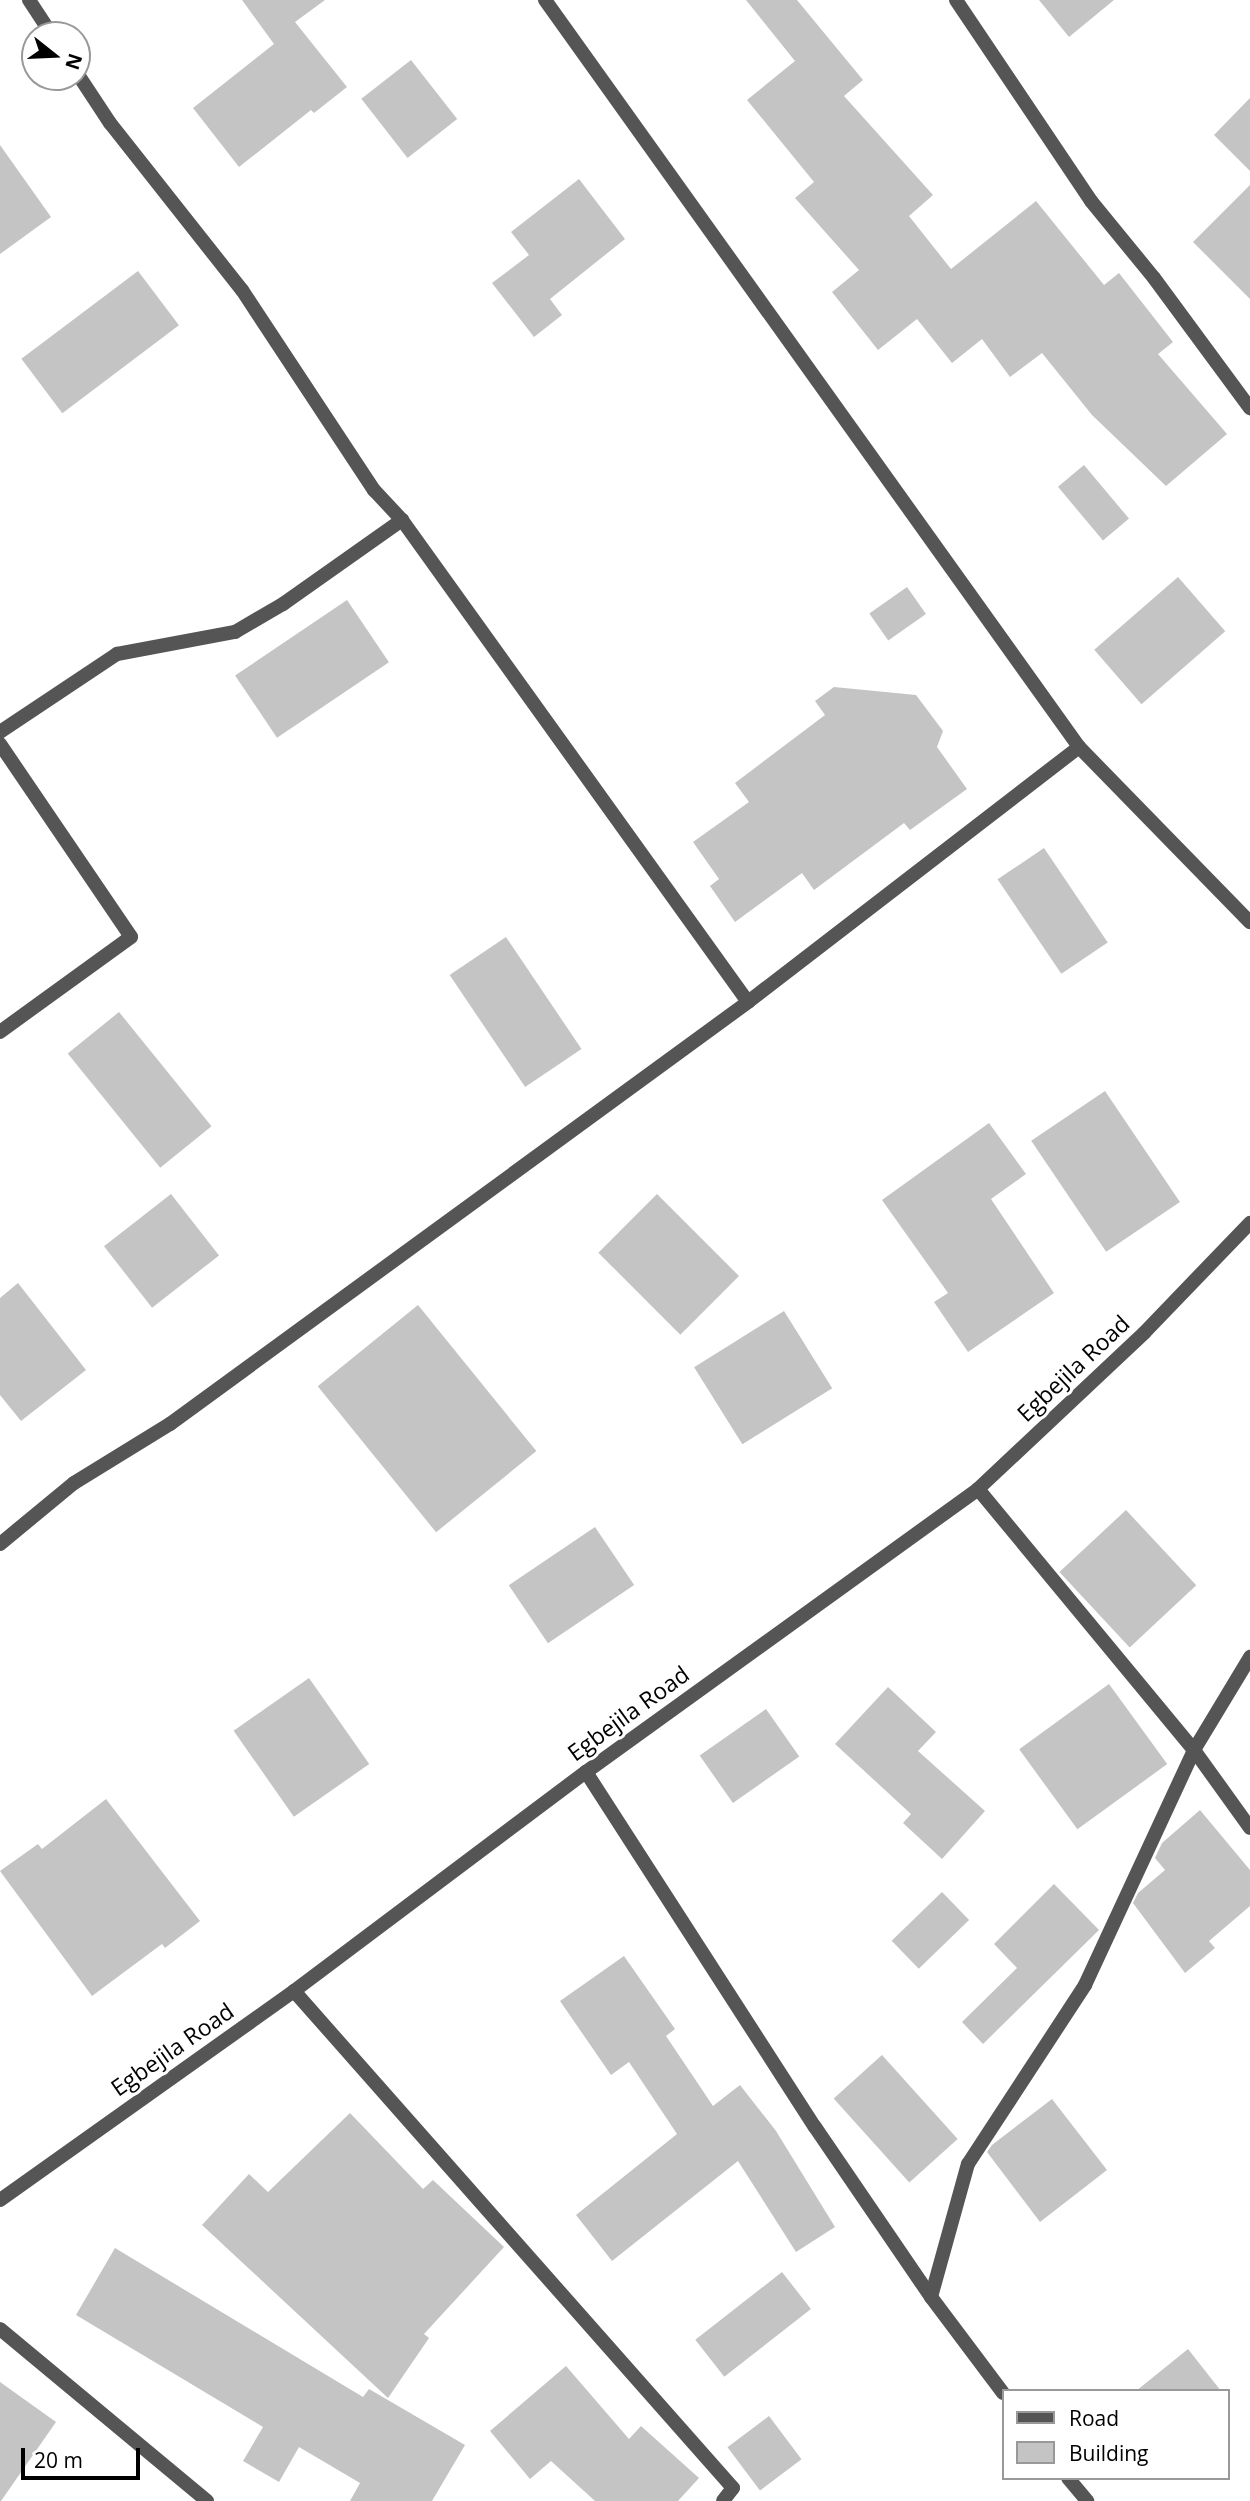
<!DOCTYPE html>
<style>
body{margin:0}
#map{position:relative;width:1250px;height:2501px;overflow:hidden;background:#fff;font-family:"Open Sans",sans-serif}
div>[style]{position:absolute}
.building>*{inset:0;background:#c4c4c4;transform-origin:0 0}
.minor>*{height:14px;margin:-7px;padding:0 7px;transform-origin:7px;border-radius:7px;background:#555}
.tertiary>*{height:14px;margin:-7px;padding:0 7px;transform-origin:7px;border-radius:7px;background:#555}
span{translate:-50% -50%;white-space:nowrap;text-align:center;line-height:1.15;-webkit-text-stroke:6px #fff;paint-order:stroke}
.street-label{font-size:23px;color:#000}
.legend{position:absolute;left:1002px;top:2389px;width:228px;height:91px;box-sizing:border-box;background:#fff;border:2px solid #999;margin:0;padding:9px 12px;list-style:none;font-size:21px;color:#000}
.legend li{display:flex;align-items:center;gap:14px;height:35px}
.legend b{width:35px;border:2px solid #999}
.north{position:absolute;left:21px;top:21px;width:70px;height:70px;box-sizing:border-box;background:#fff;border:2px solid #999;border-radius:50%;rotate:108deg;font-size:19px;font-weight:700;line-height:28px;text-align:center;color:#000}
.north::after{content:'';display:block;margin:auto;width:24px;height:32px;background:#000;clip-path:polygon(50% 0,100% 100%,50% 72%,0 100%)}
.scale{position:absolute;left:21px;top:2448px;width:119px;height:32px;box-sizing:border-box;border:4px solid #000;border-top:0;padding-left:9px;font-size:21px;line-height:24px;white-space:nowrap;color:#000;-webkit-text-stroke:5px #fff;paint-order:stroke}
</style>
<div id="map">
<div class="building">
<div style="clip-path:polygon(242px 0,325px 0,295px 22px,347px 87px,314px 113px,311px 110px,239px 167px,193px 108px,274px 44px)"></div>
<div style="clip-path:polygon(746px 0,797px 0,863px 80px,844px 96px,933px 195px,909px 216px,951px 269px,1036px 201px,1104px 285px,1119px 273px,1173px 342px,1158px 354px,1227px 434px,1166px 486px,1092px 415px,1042px 353px,1010px 377px,982px 339px,952px 363px,917px 319px,878px 350px,832px 292px,859px 270px,795px 198px,814px 182px,747px 100px,795px 61px)"></div>
<div style="clip-path:polygon(1039px 0,1114px 0,1069px 37px)"></div>
<div style="left:411px;top:60px;width:75px;height:63px;rotate:52deg"></div>
<div style="clip-path:polygon(1250px 98px,1250px 171px,1214px 135px)"></div>
<div style="clip-path:polygon(0 145px,51px 217px,0 254px)"></div>
<div style="clip-path:polygon(579px 179px,625px 239px,550px 299px,562px 315px,534px 337px,492px 283px,529px 255px,511px 232px)"></div>
<div style="clip-path:polygon(1250px 185px,1250px 299px,1193px 242px)"></div>
<div style="left:138px;top:271px;width:68px;height:146px;rotate:53deg"></div>
<div style="left:1084px;top:465px;width:70px;height:34px;rotate:50deg"></div>
<div style="left:1178px;top:577px;width:72px;height:111px;rotate:49deg"></div>
<div style="left:907px;top:587px;width:33px;height:46px;rotate:55deg"></div>
<div style="left:347px;top:600px;width:75px;height:135px;rotate:56deg"></div>
<div style="clip-path:polygon(834px 687px,916px 695px,943px 731px,937px 747px,967px 789px,910px 830px,904px 823px,814px 890px,802px 873px,735px 922px,710px 886px,719px 879px,693px 842px,749px 802px,735px 783px,825px 715px,815px 701px)"></div>
<div style="left:1044px;top:848px;width:114px;height:56px;rotate:56deg"></div>
<div style="left:506px;top:937px;width:135px;height:68px;rotate:56deg"></div>
<div style="left:119px;top:1012px;width:147px;height:66px;rotate:51deg"></div>
<div style="left:1105px;top:1091px;width:134px;height:89px;rotate:56deg"></div>
<div style="clip-path:polygon(989px 1123px,1026px 1174px,991px 1199px,1054px 1293px,968px 1352px,934px 1302px,948px 1293px,882px 1200px)"></div>
<div style="left:171px;top:1194px;width:78px;height:85px;rotate:52deg"></div>
<div style="left:657px;top:1194px;width:116px;height:83px;rotate:45deg"></div>
<div style="clip-path:polygon(18px 1283px,86px 1370px,21px 1421px,0 1395px,0 1298px)"></div>
<div style="left:418px;top:1305px;width:188px;height:129px;rotate:51deg"></div>
<div style="left:784px;top:1311px;width:91px;height:106px;rotate:58deg"></div>
<div style="left:1126px;top:1510px;width:103px;height:91px;rotate:47deg"></div>
<div style="left:595px;top:1527px;width:70px;height:104px;rotate:56deg"></div>
<div style="left:309px;top:1678px;width:105px;height:92px;rotate:55deg"></div>
<div style="left:1109px;top:1684px;width:99px;height:111px;rotate:54deg"></div>
<div style="clip-path:polygon(888px 1687px,936px 1732px,918px 1751px,985px 1811px,942px 1859px,903px 1823px,911px 1814px,835px 1744px)"></div>
<div style="left:766px;top:1709px;width:58px;height:81px;rotate:55deg"></div>
<div style="clip-path:polygon(106px 1799px,200px 1921px,165px 1948px,162px 1944px,92px 1996px,0 1871px,38px 1844px,42px 1849px)"></div>
<div style="clip-path:polygon(1200px 1810px,1250px 1870px,1250px 1906px,1209px 1941px,1215px 1948px,1185px 1973px,1133px 1903px,1138px 1893px,1165px 1870px,1155px 1858px,1162px 1843px)"></div>
<div style="clip-path:polygon(1054px 1884px,1099px 1930px,983px 2044px,962px 2022px,1017px 1968px,994px 1944px)"></div>
<div style="left:942px;top:1892px;width:39px;height:70px;rotate:46deg"></div>
<div style="clip-path:polygon(624px 1956px,675px 2029px,666px 2036px,713px 2106px,740px 2085px,776px 2131px,835px 2227px,796px 2252px,738px 2161px,612px 2261px,576px 2215px,677px 2134px,629px 2062px,611px 2075px,560px 2001px)"></div>
<div style="left:882px;top:2055px;width:113px;height:65px;rotate:48deg"></div>
<div style="clip-path:polygon(1052px 2099px,1107px 2170px,1040px 2222px,987px 2152px,992px 2145px)"></div>
<div style="clip-path:polygon(350px 2113px,423px 2189px,433px 2180px,504px 2247px,424px 2334px,429px 2338px,388px 2398px,202px 2225px,249px 2174px,268px 2192px)"></div>
<div style="clip-path:polygon(115px 2248px,363px 2397px,369px 2389px,465px 2445px,432px 2501px,350px 2501px,360px 2483px,299px 2447px,279px 2482px,243px 2461px,263px 2427px,76px 2315px)"></div>
<div style="left:782px;top:2272px;width:47px;height:110px;rotate:52deg"></div>
<div style="clip-path:polygon(1188px 2349px,1221px 2391px,1136px 2391px)"></div>
<div style="clip-path:polygon(566px 2366px,629px 2439px,641px 2426px,699px 2478px,678px 2501px,595px 2501px,551px 2461px,530px 2479px,490px 2431px)"></div>
<div style="clip-path:polygon(0 2382px,56px 2422px,1px 2501px,0 2501px)"></div>
<div style="left:769px;top:2416px;width:54px;height:52px;rotate:53deg"></div>
</div>
<div class="minor">
<div style="left:29px;top:0;width:42px;rotate:56.7deg"></div>
<div style="left:545px;top:0;width:918px;rotate:54.44deg"></div>
<div style="left:1079px;top:747px;width:245px;rotate:45.7deg"></div>
<div style="left:956px;top:0;width:242px;rotate:56.1deg"></div>
<div style="left:1091px;top:201px;width:99px;rotate:50.7deg"></div>
<div style="left:1154px;top:278px;width:162px;rotate:53.6deg"></div>
<div style="left:77px;top:73px;width:60px;rotate:56.6deg"></div>
<div style="left:110px;top:123px;width:213px;rotate:51.7deg"></div>
<div style="left:242px;top:290px;width:240px;rotate:56.6deg"></div>
<div style="left:374px;top:490px;width:41px;rotate:47deg"></div>
<div style="left:0;top:732px;width:141px;rotate:-33.7deg"></div>
<div style="left:117px;top:654px;width:120px;rotate:-10.6deg"></div>
<div style="left:235px;top:632px;width:56px;rotate:-30.3deg"></div>
<div style="left:283px;top:604px;width:146px;rotate:-35.2deg"></div>
<div style="left:402px;top:520px;width:593px;rotate:54.33deg"></div>
<div style="left:0;top:744px;width:233px;rotate:55.8deg"></div>
<div style="left:131px;top:937px;width:162px;rotate:144.1deg"></div>
<div style="left:978px;top:1489px;width:339px;rotate:50.4deg"></div>
<div style="left:1194px;top:1750px;width:96px;rotate:54.3deg"></div>
<div style="left:0;top:1544px;width:96px;rotate:-39.5deg"></div>
<div style="left:74px;top:1483px;width:113px;rotate:-31.6deg"></div>
<div style="left:170px;top:1424px;width:716px;rotate:-36.13deg"></div>
<div style="left:748px;top:1002px;width:418px;rotate:-37.6deg"></div>
<div style="left:586px;top:1772px;width:422px;rotate:57.2deg"></div>
<div style="left:815px;top:2127px;width:206px;rotate:55.7deg"></div>
<div style="left:931px;top:2297px;width:120px;rotate:53.1deg"></div>
<div style="left:294px;top:1991px;width:663px;rotate:48.55deg"></div>
<div style="left:733px;top:2488px;width:16px;rotate:128deg"></div>
<div style="left:931px;top:2297px;width:138px;rotate:-74.5deg"></div>
<div style="left:968px;top:2164px;width:214px;rotate:-56.8deg"></div>
<div style="left:1085px;top:1985px;width:259px;rotate:-65.1deg"></div>
<div style="left:1194px;top:1750px;width:109px;rotate:-58.9deg"></div>
<div style="left:0;top:2329px;width:269px;rotate:39.7deg"></div>
<div style="left:1068px;top:2478px;width:30px;rotate:50deg"></div>
</div>
<div class="tertiary">
<div style="left:0;top:2200px;width:361px;rotate:-35.4deg"></div>
<div style="left:294px;top:1991px;width:365px;rotate:-36.9deg"></div>
<div style="left:586px;top:1772px;width:483px;rotate:-35.8deg"></div>
<div style="left:978px;top:1489px;width:228px;rotate:-43.2deg"></div>
<div style="left:1144px;top:1333px;width:153px;rotate:-46.1deg"></div>
</div>
<div class="street-label">
<span style="left:1073px;top:1368px;rotate:-43deg">Egbejila Road</span>
<span style="left:628px;top:1713px;rotate:-36deg">Egbejila Road</span>
<span style="left:172px;top:2049px;rotate:-35deg">Egbejila Road</span>
</div>
<ul class="legend">
<li><b style="height:9px;background:#555"></b>Road</li>
<li><b style="height:19px;background:#c4c4c4"></b>Building</li>
</ul>
<div class="north">N</div>
<div class="scale">20 m</div>
</div>
